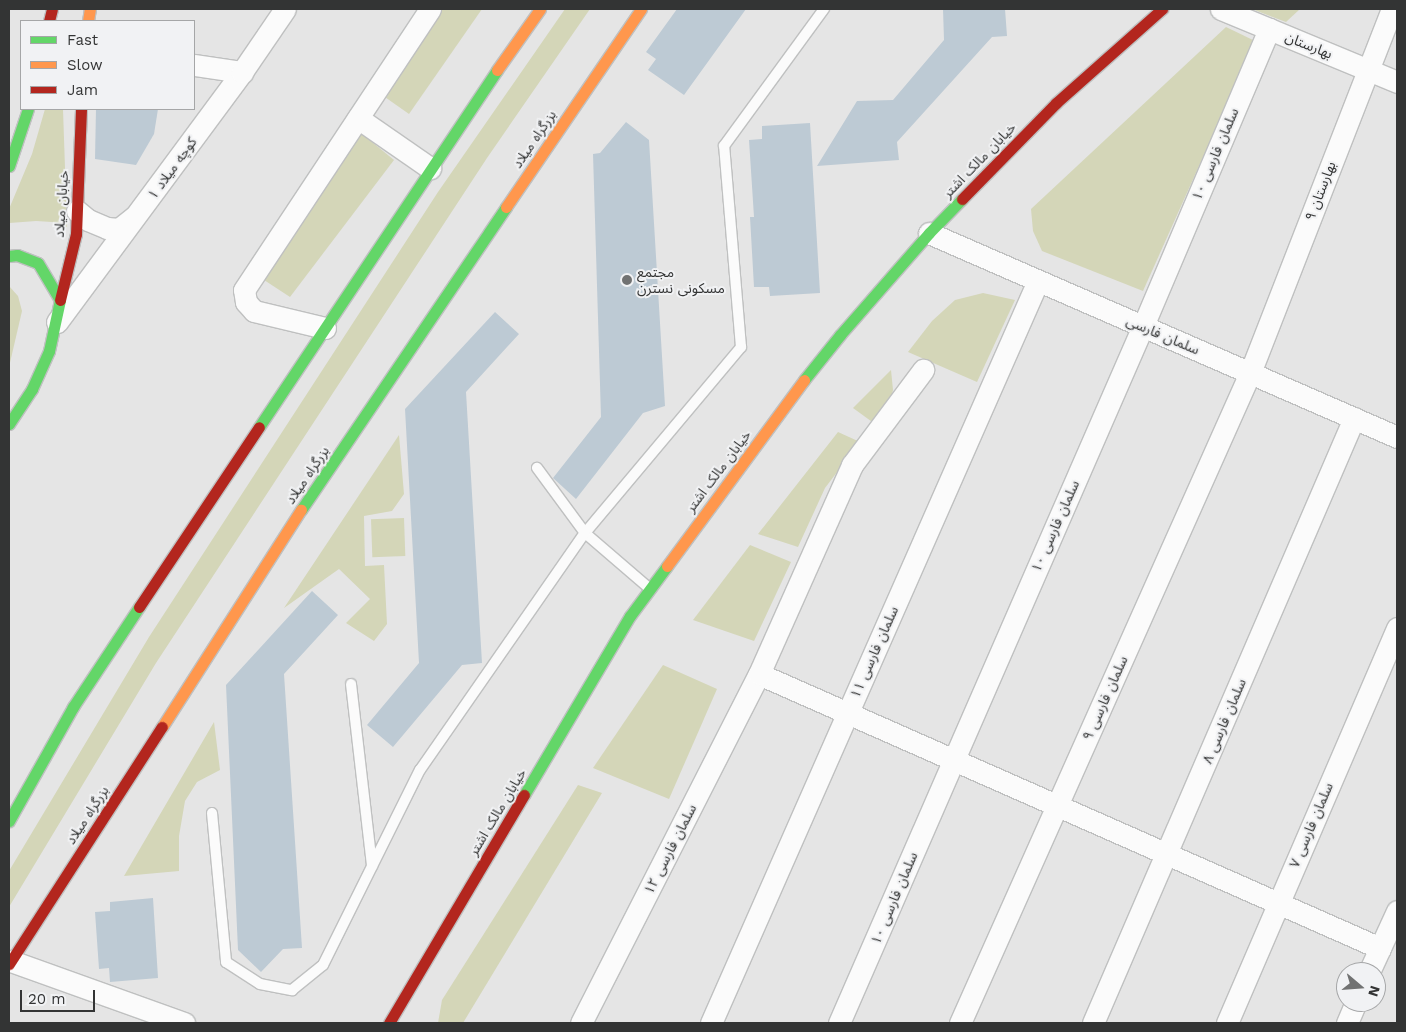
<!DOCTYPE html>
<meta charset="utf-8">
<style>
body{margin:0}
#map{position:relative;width:1406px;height:1032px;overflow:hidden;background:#e5e5e5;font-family:"Work Sans","Noto Sans Arabic",sans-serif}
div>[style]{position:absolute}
.green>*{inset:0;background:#d4d6b8;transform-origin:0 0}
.building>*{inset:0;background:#bdcad4}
.roads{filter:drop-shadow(1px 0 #bfc0c0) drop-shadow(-1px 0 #bfc0c0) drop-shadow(0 1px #bfc0c0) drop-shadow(0 -1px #bfc0c0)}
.lane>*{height:10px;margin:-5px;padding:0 5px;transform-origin:5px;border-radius:5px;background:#fbfbfb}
.street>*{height:21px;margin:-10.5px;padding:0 10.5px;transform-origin:10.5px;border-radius:10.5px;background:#fbfbfb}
.fast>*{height:11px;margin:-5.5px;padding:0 5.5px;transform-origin:5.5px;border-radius:5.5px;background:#63d668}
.slow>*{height:11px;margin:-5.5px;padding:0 5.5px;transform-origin:5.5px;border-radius:5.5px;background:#ff974d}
.jam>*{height:11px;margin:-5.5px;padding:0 5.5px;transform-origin:5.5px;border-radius:5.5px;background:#b3261e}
.dots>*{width:14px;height:14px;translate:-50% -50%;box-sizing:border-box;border:2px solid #f1f2f4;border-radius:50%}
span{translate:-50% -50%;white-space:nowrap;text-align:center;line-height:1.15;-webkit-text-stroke:4px #f1f2f4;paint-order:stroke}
.street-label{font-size:14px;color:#333434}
.poi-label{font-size:14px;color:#333434}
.left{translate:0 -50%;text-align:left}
.frame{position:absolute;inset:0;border:10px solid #333434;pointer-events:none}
.legend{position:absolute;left:20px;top:20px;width:175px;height:90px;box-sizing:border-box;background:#f1f2f4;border:1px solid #a5a6a7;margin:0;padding:6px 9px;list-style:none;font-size:15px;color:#333434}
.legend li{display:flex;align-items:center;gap:10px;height:25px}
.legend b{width:25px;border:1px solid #a5a6a7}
.north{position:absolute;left:1336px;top:962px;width:50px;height:50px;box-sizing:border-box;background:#f1f2f4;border:1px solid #a5a6a7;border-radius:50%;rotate:108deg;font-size:14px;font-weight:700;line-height:20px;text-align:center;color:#333434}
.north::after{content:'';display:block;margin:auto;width:18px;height:22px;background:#717272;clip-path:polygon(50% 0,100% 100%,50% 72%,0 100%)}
.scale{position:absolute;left:20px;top:990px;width:75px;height:22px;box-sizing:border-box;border:2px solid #333434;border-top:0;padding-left:6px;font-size:15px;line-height:18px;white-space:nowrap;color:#333434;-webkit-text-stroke:4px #f1f2f4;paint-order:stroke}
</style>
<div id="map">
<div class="green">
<div style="clip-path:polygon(441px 9px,482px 9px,409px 114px,382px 95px)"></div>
<div style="clip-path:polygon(565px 9px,590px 9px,487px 158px,156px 663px,9px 907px,9px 871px,149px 637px,438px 192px)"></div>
<div style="clip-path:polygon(1252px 9px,1300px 9px,1286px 22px)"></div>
<div style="clip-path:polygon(1226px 27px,1255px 41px,1143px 291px,1042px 251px,1033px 231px,1031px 209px)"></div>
<div style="clip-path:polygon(45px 109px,63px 109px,67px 227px,52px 222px,36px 221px,9px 223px,9px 209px,32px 154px)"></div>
<div style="clip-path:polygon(361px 133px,394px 160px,290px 297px,261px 278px)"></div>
<div style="clip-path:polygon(9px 286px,18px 296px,22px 311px,9px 367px)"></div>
<div style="clip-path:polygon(983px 293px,1015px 300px,977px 382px,908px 352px,932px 321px,955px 300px)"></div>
<div style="clip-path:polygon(891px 370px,893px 390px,888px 409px,875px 424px,853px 408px)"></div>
<div style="clip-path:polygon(838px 432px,860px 442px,825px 488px,798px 547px,758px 534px)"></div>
<div style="clip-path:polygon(399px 435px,404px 494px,392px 511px,364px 516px,365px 566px,384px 565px,387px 624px,374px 641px,346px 623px,370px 599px,339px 569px,284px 608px)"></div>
<div style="left:404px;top:518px;width:38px;height:33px;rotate:88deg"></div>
<div style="clip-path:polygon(750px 545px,791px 562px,754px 641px,693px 620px)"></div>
<div style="clip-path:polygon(663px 665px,717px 689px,669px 799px,593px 768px)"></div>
<div style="clip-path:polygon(214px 722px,220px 770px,197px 782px,185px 801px,179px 836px,179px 871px,124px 876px)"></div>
<div style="clip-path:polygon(578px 785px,602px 793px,463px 1023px,438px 1023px,442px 1000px)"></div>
</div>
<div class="building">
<div style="clip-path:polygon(677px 9px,746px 9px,684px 95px,648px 70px,656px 59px,646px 52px)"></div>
<div style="clip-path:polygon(943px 9px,1005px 9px,1007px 36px,992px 37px,897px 142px,899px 160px,817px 166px,857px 101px,893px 100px,944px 40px)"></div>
<div style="clip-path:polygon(96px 109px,158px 109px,154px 134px,136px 165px,95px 159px)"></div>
<div style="clip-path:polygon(626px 122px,649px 140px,665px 406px,643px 413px,576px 499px,553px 478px,601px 417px,593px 154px,600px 153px)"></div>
<div style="clip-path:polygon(810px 123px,820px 293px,770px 296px,769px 287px,754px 287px,750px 217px,754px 217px,749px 140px,762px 139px,762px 126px)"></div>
<div style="clip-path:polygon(495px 312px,519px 334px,466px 392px,482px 663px,462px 665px,393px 747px,367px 725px,419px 663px,405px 409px)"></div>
<div style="clip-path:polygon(312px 591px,338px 615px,284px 674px,302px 948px,283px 949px,261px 972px,238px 950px,226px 685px)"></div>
<div style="clip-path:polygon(153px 898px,158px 978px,110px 982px,109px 968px,99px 969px,95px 912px,110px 911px,110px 902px)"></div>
</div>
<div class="roads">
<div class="lane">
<div style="left:649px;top:588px;width:84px;rotate:-139.3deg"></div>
<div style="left:585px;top:533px;width:243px;rotate:-50deg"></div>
<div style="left:741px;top:347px;width:202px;rotate:-94.8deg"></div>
<div style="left:724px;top:146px;width:170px;rotate:-53.9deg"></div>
<div style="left:351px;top:684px;width:183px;rotate:83.4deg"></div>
<div style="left:212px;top:813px;width:150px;rotate:84.6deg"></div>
<div style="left:226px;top:962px;width:40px;rotate:32.9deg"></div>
<div style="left:260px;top:984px;width:33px;rotate:11deg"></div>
<div style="left:292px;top:990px;width:40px;rotate:-39deg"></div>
<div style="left:323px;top:965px;width:218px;rotate:-63.6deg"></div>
<div style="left:420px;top:770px;width:289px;rotate:-55.2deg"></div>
<div style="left:585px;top:533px;width:81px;rotate:-126.4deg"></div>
</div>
<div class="street">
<div style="left:1221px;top:9px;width:191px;rotate:22.5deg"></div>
<div style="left:194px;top:65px;width:49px;rotate:8.3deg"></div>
<div style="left:358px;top:118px;width:88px;rotate:34.8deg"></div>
<div style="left:77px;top:211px;width:14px;rotate:39deg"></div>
<div style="left:88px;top:220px;width:21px;rotate:23deg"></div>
<div style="left:107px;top:228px;width:12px;rotate:5deg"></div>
<div style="left:119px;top:229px;width:19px;rotate:-39deg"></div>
<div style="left:929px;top:233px;width:511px;rotate:23.55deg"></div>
<div style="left:57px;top:322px;width:311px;rotate:-53.5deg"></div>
<div style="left:242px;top:72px;width:76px;rotate:-55.7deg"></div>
<div style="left:325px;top:328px;width:73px;rotate:-166.5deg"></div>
<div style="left:254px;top:311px;width:12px;rotate:-132deg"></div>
<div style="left:246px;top:302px;width:12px;rotate:-99deg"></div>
<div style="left:244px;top:290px;width:337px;rotate:-56.5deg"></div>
<div style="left:759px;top:674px;width:679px;rotate:23.81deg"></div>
<div style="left:11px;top:961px;width:184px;rotate:19.7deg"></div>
<div style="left:1369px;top:972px;width:67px;rotate:-65.3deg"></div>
<div style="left:581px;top:1023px;width:392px;rotate:-63deg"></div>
<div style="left:759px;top:674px;width:229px;rotate:-66deg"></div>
<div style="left:852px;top:465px;width:119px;rotate:-53.2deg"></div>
<div style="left:711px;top:1023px;width:811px;rotate:-66.22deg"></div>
<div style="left:839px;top:1023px;width:760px;rotate:-66.44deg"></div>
<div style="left:1143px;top:326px;width:323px;rotate:-67deg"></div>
<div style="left:960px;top:1023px;width:712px;rotate:-65.96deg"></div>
<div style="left:1250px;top:373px;width:391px;rotate:-68.7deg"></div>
<div style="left:1093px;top:1023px;width:659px;rotate:-66.66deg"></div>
<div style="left:1227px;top:1023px;width:430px;rotate:-66.7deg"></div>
<div style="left:1347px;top:1023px;width:23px;rotate:-67deg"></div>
</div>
<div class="fast">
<div style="left:9px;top:166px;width:60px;rotate:-71.6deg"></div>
<div style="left:9px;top:256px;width:8px;rotate:-7deg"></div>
<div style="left:17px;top:255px;width:22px;rotate:21deg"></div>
<div style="left:38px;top:263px;width:43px;rotate:59.3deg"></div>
<div style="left:60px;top:300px;width:52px;rotate:102.2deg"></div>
<div style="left:49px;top:351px;width:42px;rotate:114.1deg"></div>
<div style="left:32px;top:389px;width:42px;rotate:123.3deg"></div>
<div style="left:804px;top:380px;width:58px;rotate:-51.3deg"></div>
<div style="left:840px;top:335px;width:135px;rotate:-48.9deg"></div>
<div style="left:929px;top:233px;width:47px;rotate:-45.9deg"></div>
<div style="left:259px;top:427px;width:429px;rotate:-56.3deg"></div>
<div style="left:301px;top:510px;width:366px;rotate:-55.9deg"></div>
<div style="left:524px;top:795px;width:208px;rotate:-59.4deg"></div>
<div style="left:630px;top:616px;width:62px;rotate:-53.5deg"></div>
<div style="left:9px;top:821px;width:131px;rotate:-60.7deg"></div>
<div style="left:73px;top:707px;width:120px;rotate:-56.6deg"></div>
</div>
<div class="slow">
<div style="left:88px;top:21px;width:12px;rotate:-81deg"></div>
<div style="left:497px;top:70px;width:75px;rotate:-54.8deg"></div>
<div style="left:506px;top:207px;width:240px;rotate:-55.7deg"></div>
<div style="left:667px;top:566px;width:231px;rotate:-53.6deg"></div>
<div style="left:162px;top:727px;width:258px;rotate:-57.4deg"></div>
</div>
<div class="jam">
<div style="left:49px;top:21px;width:12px;rotate:-76deg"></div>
<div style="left:962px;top:199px;width:134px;rotate:-45.6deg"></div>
<div style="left:1056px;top:103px;width:142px;rotate:-41.6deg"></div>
<div style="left:60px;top:300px;width:68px;rotate:-76.4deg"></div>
<div style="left:76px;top:234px;width:125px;rotate:-87.7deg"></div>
<div style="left:139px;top:607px;width:216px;rotate:-56.3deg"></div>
<div style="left:9px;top:964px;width:282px;rotate:-57.2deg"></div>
<div style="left:389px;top:1023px;width:265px;rotate:-59.4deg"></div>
</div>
</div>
<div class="dots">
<div style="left:627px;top:280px;background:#717272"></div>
</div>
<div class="street-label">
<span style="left:1309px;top:45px;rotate:22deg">بهارستان</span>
<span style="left:534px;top:139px;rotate:-56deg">بزرگراه میلاد</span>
<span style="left:1215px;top:154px;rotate:-67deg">سلمان فارسی ۱۰</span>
<span style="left:979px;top:160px;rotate:-46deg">خیابان مالک اشتر</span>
<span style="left:172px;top:168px;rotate:-54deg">کوچه میلاد ۱</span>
<span style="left:1320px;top:191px;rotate:-69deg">بهارستان ۹</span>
<span style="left:61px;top:204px;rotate:-86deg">خیابان میلاد</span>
<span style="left:1163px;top:335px;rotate:23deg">سلمان فارسی</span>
<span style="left:718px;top:471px;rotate:-53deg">خیابان مالک اشتر</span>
<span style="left:307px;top:475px;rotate:-56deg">بزرگراه میلاد</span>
<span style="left:1055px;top:526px;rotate:-66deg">سلمان فارسی ۱۰</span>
<span style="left:874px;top:652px;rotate:-66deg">سلمان فارسی ۱۱</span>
<span style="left:1105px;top:698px;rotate:-66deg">سلمان فارسی ۹</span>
<span style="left:1224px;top:721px;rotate:-67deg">سلمان فارسی ۸</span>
<span style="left:497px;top:812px;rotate:-59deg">خیابان مالک اشتر</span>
<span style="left:87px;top:815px;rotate:-57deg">بزرگراه میلاد</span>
<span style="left:1311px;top:825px;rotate:-67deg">سلمان فارسی ۷</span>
<span style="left:670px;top:849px;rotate:-63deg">سلمان فارسی ۱۲</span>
<span style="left:894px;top:898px;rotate:-67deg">سلمان فارسی ۱۰</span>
</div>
<div class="poi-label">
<span class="left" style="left:637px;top:280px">مجتمع<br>مسکونی نسترن</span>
</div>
<div class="frame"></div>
<ul class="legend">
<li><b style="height:6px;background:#63d668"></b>Fast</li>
<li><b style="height:6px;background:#ff974d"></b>Slow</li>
<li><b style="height:6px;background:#b3261e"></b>Jam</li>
</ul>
<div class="north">N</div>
<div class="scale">20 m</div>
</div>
